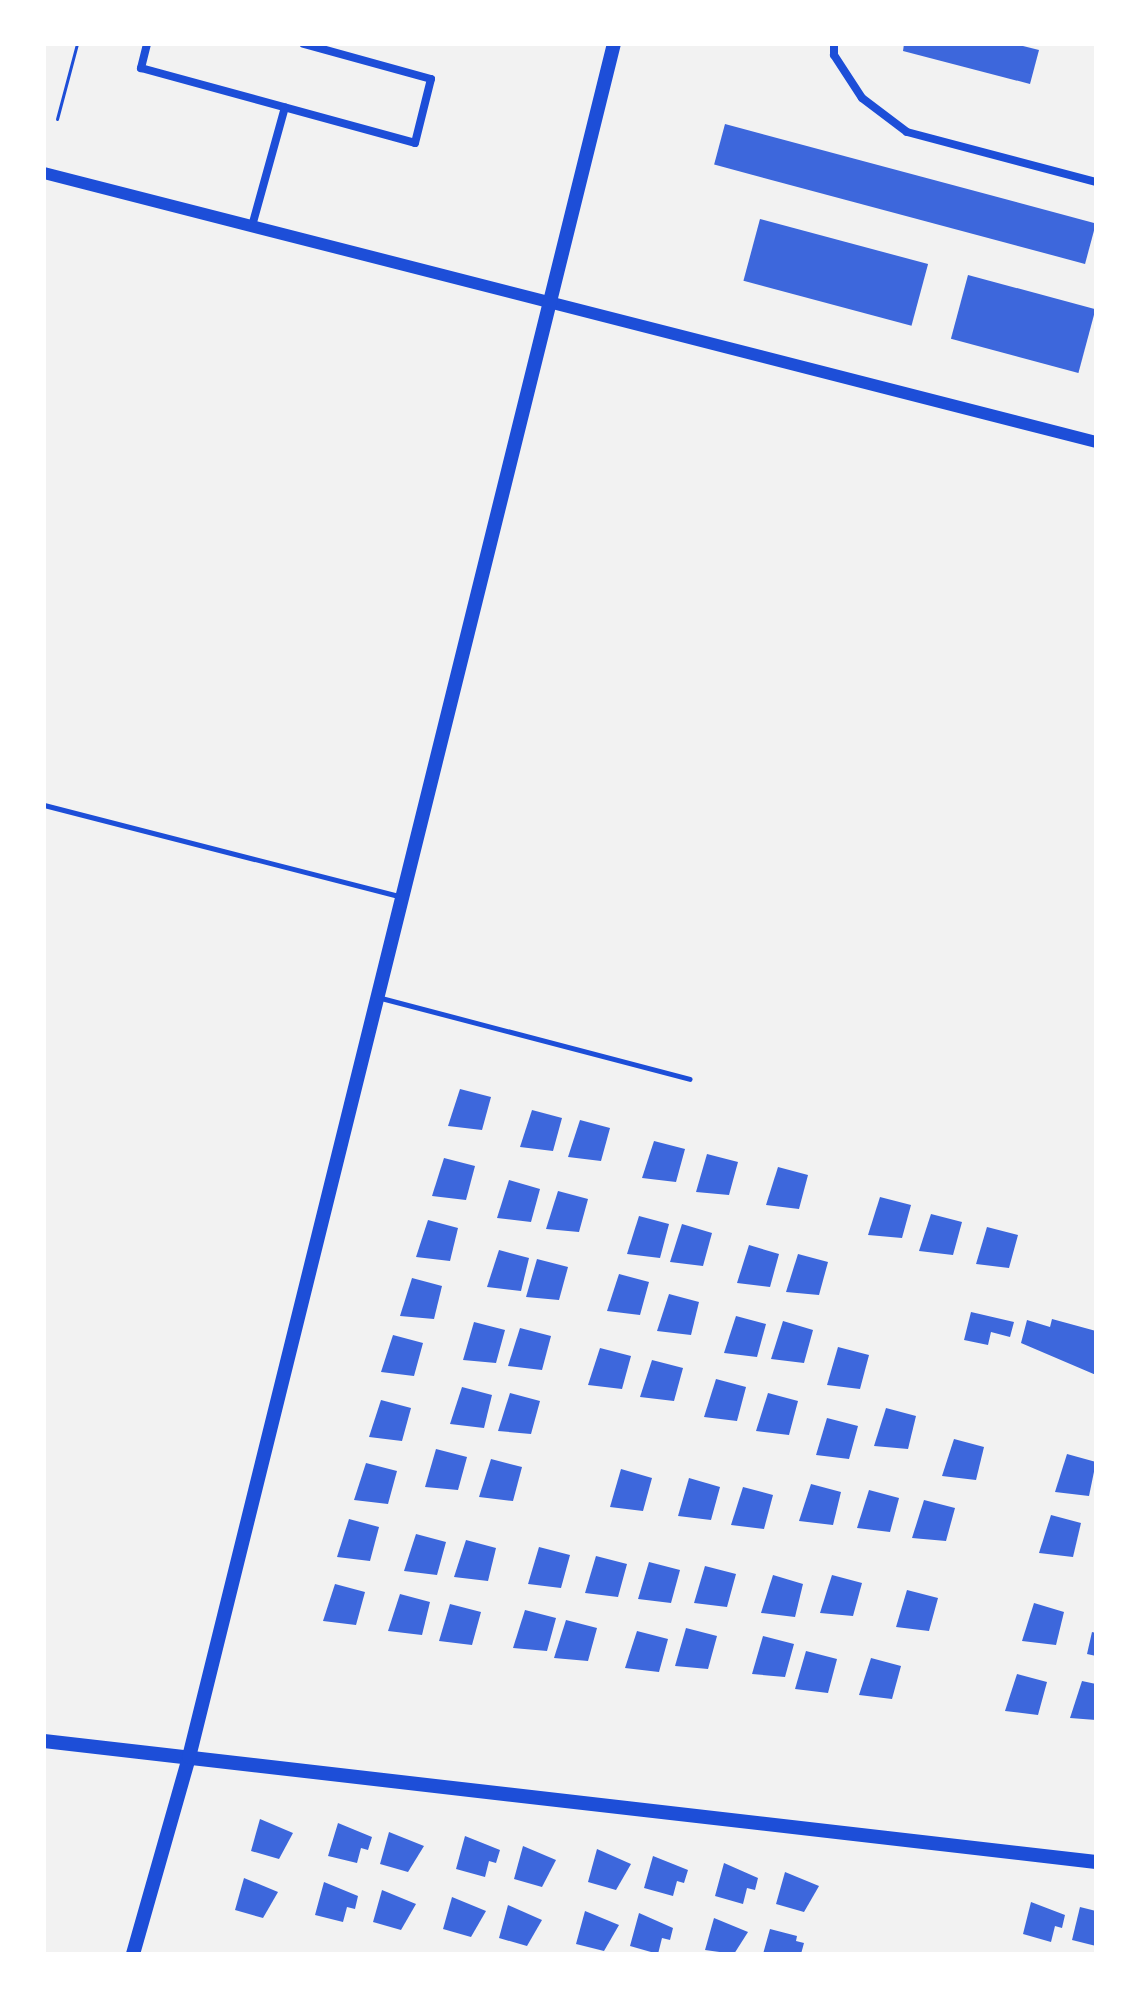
<!DOCTYPE html>
<style>
body{margin:0}
#map{position:relative;width:1140px;height:1998px;overflow:hidden;background:#f2f2f2;font-family:Inter,sans-serif}
div>[style]{position:absolute}
.building>*{inset:0;background:#3d67dc;transform-origin:0 0}
.path>*{height:3px;margin:-1.5px;padding:0 1.5px;transform-origin:1.5px;border-radius:1.5px;background:#1d4ed8}
.service>*{height:5px;margin:-2.5px;padding:0 2.5px;transform-origin:2.5px;border-radius:2.5px;background:#1d4ed8}
.minor>*{height:8px;margin:-4px;padding:0 4px;transform-origin:4px;border-radius:4px;background:#1d4ed8}
.tertiary>*{height:12px;margin:-6px;padding:0 6px;transform-origin:6px;border-radius:6px;background:#1d4ed8}
.secondary>*{height:14px;margin:-7px;padding:0 7px;transform-origin:7px;border-radius:7px;background:#1d4ed8}
span{translate:-50% -50%;white-space:nowrap;text-align:center;line-height:1.15;-webkit-text-stroke:8px #fff;paint-order:stroke}
.frame{position:absolute;inset:0;border:46px solid #fff;pointer-events:none}
</style>
<div id="map">
<div class="building">
<div style="clip-path:polygon(904px 44px,1015px 44px,1039px 50px,1030px 84px,903px 51px)"></div>
<div style="left:725px;top:124px;width:384px;height:42px;rotate:15deg"></div>
<div style="left:760px;top:219px;width:174px;height:64px;rotate:15deg"></div>
<div style="left:968px;top:275px;width:132px;height:66px;rotate:15deg"></div>
<div style="clip-path:polygon(460px 1089px,491px 1097px,482px 1130px,448px 1126px)"></div>
<div style="clip-path:polygon(532px 1110px,562px 1118px,553px 1151px,520px 1147px)"></div>
<div style="clip-path:polygon(580px 1120px,610px 1128px,601px 1161px,568px 1157px)"></div>
<div style="clip-path:polygon(654px 1141px,685px 1149px,676px 1182px,642px 1178px)"></div>
<div style="clip-path:polygon(707px 1154px,738px 1162px,729px 1195px,696px 1192px)"></div>
<div style="clip-path:polygon(444px 1158px,475px 1166px,466px 1200px,432px 1196px)"></div>
<div style="clip-path:polygon(778px 1167px,808px 1175px,799px 1209px,766px 1205px)"></div>
<div style="clip-path:polygon(509px 1180px,540px 1189px,531px 1222px,497px 1218px)"></div>
<div style="clip-path:polygon(558px 1191px,588px 1199px,579px 1232px,546px 1229px)"></div>
<div style="clip-path:polygon(880px 1197px,911px 1205px,902px 1238px,868px 1235px)"></div>
<div style="clip-path:polygon(931px 1214px,962px 1222px,953px 1255px,919px 1251px)"></div>
<div style="clip-path:polygon(639px 1216px,669px 1224px,660px 1258px,627px 1254px)"></div>
<div style="clip-path:polygon(428px 1220px,458px 1228px,450px 1261px,416px 1257px)"></div>
<div style="clip-path:polygon(682px 1224px,712px 1233px,703px 1266px,670px 1262px)"></div>
<div style="clip-path:polygon(987px 1227px,1018px 1235px,1009px 1268px,976px 1264px)"></div>
<div style="clip-path:polygon(749px 1245px,779px 1254px,770px 1287px,737px 1283px)"></div>
<div style="clip-path:polygon(499px 1250px,529px 1258px,521px 1291px,487px 1287px)"></div>
<div style="clip-path:polygon(798px 1254px,828px 1262px,819px 1295px,786px 1292px)"></div>
<div style="clip-path:polygon(537px 1259px,568px 1267px,559px 1300px,526px 1297px)"></div>
<div style="clip-path:polygon(619px 1274px,649px 1282px,640px 1315px,607px 1311px)"></div>
<div style="clip-path:polygon(412px 1278px,442px 1286px,434px 1319px,400px 1316px)"></div>
<div style="clip-path:polygon(669px 1294px,699px 1302px,691px 1335px,657px 1331px)"></div>
<div style="clip-path:polygon(971px 1312px,1014px 1322px,1010px 1337px,991px 1332px,988px 1345px,964px 1340px)"></div>
<div style="clip-path:polygon(736px 1316px,766px 1324px,757px 1357px,724px 1353px)"></div>
<div style="clip-path:polygon(1052px 1319px,1096px 1331px,1096px 1375px,1021px 1343px,1027px 1320px,1050px 1327px)"></div>
<div style="clip-path:polygon(783px 1321px,813px 1330px,804px 1363px,771px 1359px)"></div>
<div style="clip-path:polygon(474px 1322px,505px 1330px,496px 1363px,463px 1360px)"></div>
<div style="clip-path:polygon(520px 1328px,551px 1336px,542px 1370px,508px 1366px)"></div>
<div style="clip-path:polygon(393px 1335px,423px 1343px,414px 1376px,381px 1372px)"></div>
<div style="clip-path:polygon(838px 1347px,869px 1355px,860px 1389px,827px 1385px)"></div>
<div style="clip-path:polygon(600px 1348px,631px 1356px,622px 1389px,588px 1385px)"></div>
<div style="clip-path:polygon(652px 1360px,683px 1368px,674px 1401px,640px 1397px)"></div>
<div style="clip-path:polygon(716px 1379px,746px 1387px,737px 1421px,704px 1417px)"></div>
<div style="clip-path:polygon(462px 1387px,492px 1395px,484px 1428px,450px 1424px)"></div>
<div style="clip-path:polygon(510px 1393px,540px 1401px,531px 1434px,498px 1431px)"></div>
<div style="clip-path:polygon(768px 1393px,798px 1401px,789px 1435px,756px 1431px)"></div>
<div style="clip-path:polygon(381px 1400px,411px 1408px,402px 1441px,369px 1437px)"></div>
<div style="clip-path:polygon(886px 1408px,916px 1416px,908px 1449px,874px 1446px)"></div>
<div style="clip-path:polygon(827px 1418px,858px 1426px,849px 1459px,816px 1455px)"></div>
<div style="clip-path:polygon(954px 1439px,984px 1447px,976px 1480px,942px 1476px)"></div>
<div style="clip-path:polygon(436px 1449px,467px 1457px,458px 1490px,425px 1487px)"></div>
<div style="clip-path:polygon(1067px 1454px,1096px 1462px,1089px 1496px,1055px 1492px)"></div>
<div style="clip-path:polygon(491px 1459px,522px 1467px,513px 1501px,479px 1497px)"></div>
<div style="clip-path:polygon(366px 1463px,397px 1471px,388px 1504px,354px 1500px)"></div>
<div style="clip-path:polygon(621px 1469px,652px 1478px,643px 1511px,610px 1507px)"></div>
<div style="clip-path:polygon(689px 1478px,720px 1487px,711px 1520px,678px 1516px)"></div>
<div style="clip-path:polygon(811px 1484px,841px 1492px,833px 1525px,799px 1521px)"></div>
<div style="clip-path:polygon(743px 1487px,773px 1495px,764px 1529px,731px 1525px)"></div>
<div style="clip-path:polygon(869px 1490px,899px 1498px,890px 1532px,857px 1528px)"></div>
<div style="clip-path:polygon(924px 1500px,955px 1508px,946px 1541px,912px 1538px)"></div>
<div style="clip-path:polygon(1051px 1515px,1081px 1523px,1073px 1557px,1039px 1553px)"></div>
<div style="clip-path:polygon(349px 1519px,379px 1527px,370px 1561px,337px 1557px)"></div>
<div style="clip-path:polygon(416px 1534px,446px 1542px,437px 1575px,404px 1571px)"></div>
<div style="clip-path:polygon(466px 1540px,496px 1548px,488px 1581px,454px 1577px)"></div>
<div style="clip-path:polygon(539px 1547px,570px 1555px,561px 1588px,528px 1584px)"></div>
<div style="clip-path:polygon(596px 1556px,627px 1564px,618px 1597px,585px 1593px)"></div>
<div style="clip-path:polygon(649px 1562px,680px 1570px,671px 1603px,638px 1599px)"></div>
<div style="clip-path:polygon(705px 1566px,736px 1574px,727px 1607px,694px 1603px)"></div>
<div style="clip-path:polygon(773px 1575px,803px 1584px,795px 1617px,761px 1613px)"></div>
<div style="clip-path:polygon(832px 1575px,862px 1583px,853px 1616px,820px 1613px)"></div>
<div style="clip-path:polygon(335px 1584px,365px 1592px,356px 1625px,323px 1621px)"></div>
<div style="clip-path:polygon(907px 1590px,938px 1598px,929px 1631px,896px 1627px)"></div>
<div style="clip-path:polygon(400px 1594px,430px 1602px,422px 1635px,388px 1631px)"></div>
<div style="clip-path:polygon(1034px 1603px,1064px 1612px,1056px 1645px,1022px 1641px)"></div>
<div style="clip-path:polygon(450px 1604px,481px 1612px,472px 1645px,439px 1641px)"></div>
<div style="clip-path:polygon(525px 1610px,556px 1618px,547px 1651px,513px 1648px)"></div>
<div style="clip-path:polygon(566px 1620px,597px 1628px,588px 1661px,554px 1658px)"></div>
<div style="clip-path:polygon(686px 1628px,717px 1636px,708px 1669px,675px 1666px)"></div>
<div style="clip-path:polygon(637px 1631px,668px 1639px,659px 1672px,625px 1668px)"></div>
<div style="clip-path:polygon(1092px 1632px,1096px 1633px,1096px 1656px,1087px 1654px)"></div>
<div style="clip-path:polygon(763px 1636px,794px 1644px,785px 1677px,752px 1674px)"></div>
<div style="clip-path:polygon(806px 1651px,837px 1659px,828px 1693px,795px 1689px)"></div>
<div style="clip-path:polygon(871px 1658px,901px 1666px,892px 1699px,859px 1695px)"></div>
<div style="clip-path:polygon(1017px 1674px,1047px 1682px,1038px 1715px,1005px 1711px)"></div>
<div style="clip-path:polygon(1082px 1681px,1096px 1684px,1096px 1720px,1070px 1718px)"></div>
<div style="clip-path:polygon(260px 1819px,293px 1833px,279px 1859px,251px 1851px)"></div>
<div style="clip-path:polygon(338px 1823px,372px 1837px,368px 1850px,361px 1848px,357px 1863px,328px 1856px)"></div>
<div style="clip-path:polygon(389px 1832px,424px 1846px,408px 1872px,380px 1864px)"></div>
<div style="clip-path:polygon(465px 1836px,500px 1850px,496px 1863px,489px 1861px,485px 1877px,456px 1869px)"></div>
<div style="clip-path:polygon(523px 1846px,556px 1860px,542px 1887px,514px 1879px)"></div>
<div style="clip-path:polygon(597px 1849px,631px 1864px,616px 1890px,588px 1882px)"></div>
<div style="clip-path:polygon(653px 1856px,688px 1870px,684px 1883px,677px 1881px,673px 1896px,644px 1888px)"></div>
<div style="clip-path:polygon(724px 1863px,758px 1878px,755px 1890px,747px 1888px,743px 1904px,715px 1896px)"></div>
<div style="clip-path:polygon(785px 1872px,819px 1886px,804px 1912px,776px 1904px)"></div>
<div style="clip-path:polygon(244px 1878px,278px 1892px,263px 1918px,235px 1910px)"></div>
<div style="clip-path:polygon(324px 1882px,358px 1896px,355px 1909px,347px 1907px,343px 1922px,315px 1915px)"></div>
<div style="clip-path:polygon(382px 1890px,416px 1904px,401px 1930px,373px 1922px)"></div>
<div style="clip-path:polygon(452px 1897px,486px 1911px,471px 1937px,443px 1929px)"></div>
<div style="clip-path:polygon(1031px 1902px,1065px 1915px,1062px 1928px,1055px 1926px,1051px 1942px,1023px 1934px)"></div>
<div style="clip-path:polygon(508px 1905px,542px 1920px,527px 1946px,499px 1938px)"></div>
<div style="clip-path:polygon(1080px 1907px,1096px 1911px,1096px 1946px,1072px 1940px)"></div>
<div style="clip-path:polygon(585px 1911px,619px 1925px,604px 1951px,576px 1944px)"></div>
<div style="clip-path:polygon(639px 1913px,673px 1928px,670px 1940px,662px 1938px,658px 1954px,630px 1946px)"></div>
<div style="clip-path:polygon(714px 1918px,748px 1932px,734px 1954px,705px 1950px)"></div>
<div style="clip-path:polygon(770px 1929px,797px 1936px,796px 1941px,804px 1943px,801px 1954px,763px 1954px)"></div>
</div>
<div class="path">
<div style="left:57px;top:119px;width:78px;rotate:-75.1deg"></div>
</div>
<div class="service">
<div style="left:44px;top:805px;width:366px;rotate:14.4deg"></div>
<div style="left:381px;top:998px;width:319px;rotate:14.7deg"></div>
</div>
<div class="minor">
<div style="left:147px;top:44px;width:25px;rotate:104deg"></div>
<div style="left:141px;top:68px;width:284px;rotate:15.3deg"></div>
<div style="left:415px;top:143px;width:66px;rotate:-76deg"></div>
<div style="left:431px;top:79px;width:132px;rotate:-164.6deg"></div>
<div style="left:834px;top:44px;width:11px;rotate:90deg"></div>
<div style="left:834px;top:55px;width:51px;rotate:56.9deg"></div>
<div style="left:862px;top:98px;width:56px;rotate:37.1deg"></div>
<div style="left:907px;top:132px;width:196px;rotate:14.8deg"></div>
<div style="left:252px;top:226px;width:123px;rotate:-74.5deg"></div>
</div>
<div class="tertiary">
<div style="left:44px;top:173px;width:1086px;rotate:14.34deg"></div>
</div>
<div class="secondary">
<div style="left:44px;top:1741px;width:1059px;rotate:6.56deg"></div>
<div style="left:133px;top:1954px;width:205px;rotate:-74.1deg"></div>
<div style="left:189px;top:1757px;width:1765px;rotate:-76.07deg"></div>
</div>
<div class="frame"></div>
</div>
